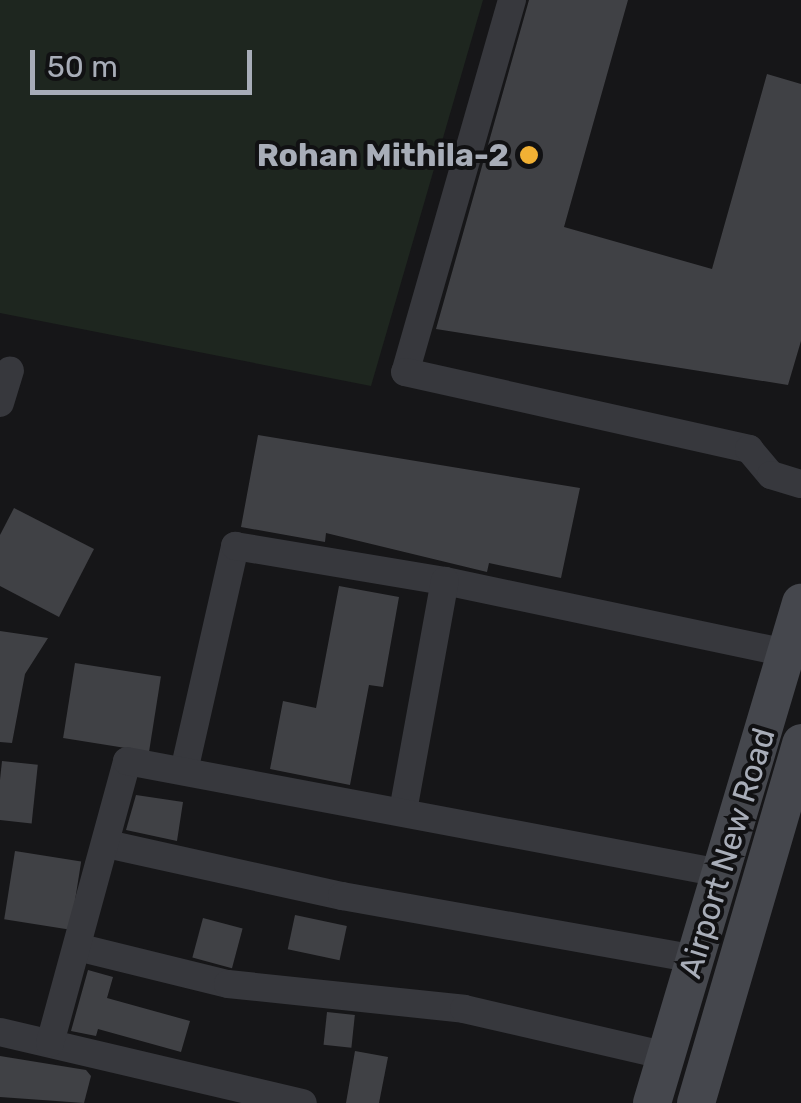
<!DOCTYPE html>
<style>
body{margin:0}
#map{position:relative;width:801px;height:1103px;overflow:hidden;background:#161618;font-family:Rubik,sans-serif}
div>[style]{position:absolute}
.green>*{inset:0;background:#1e261f}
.building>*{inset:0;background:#404145;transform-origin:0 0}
.minor>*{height:28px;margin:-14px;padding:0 14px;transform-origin:14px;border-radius:14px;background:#37383d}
.secondary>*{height:38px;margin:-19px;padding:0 19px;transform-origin:19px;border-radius:19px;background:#45474d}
.dots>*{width:28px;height:28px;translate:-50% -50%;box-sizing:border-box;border:5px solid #111113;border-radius:50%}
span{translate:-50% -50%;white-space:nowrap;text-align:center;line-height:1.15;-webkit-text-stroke:8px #111113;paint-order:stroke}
.poi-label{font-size:32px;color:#a8adb8;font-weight:700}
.right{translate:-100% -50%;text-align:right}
.street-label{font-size:32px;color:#a8adb8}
.scale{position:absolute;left:30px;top:50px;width:222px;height:45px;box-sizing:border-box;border:5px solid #a8adb8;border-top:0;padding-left:12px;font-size:30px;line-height:35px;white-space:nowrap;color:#a8adb8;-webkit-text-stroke:8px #111113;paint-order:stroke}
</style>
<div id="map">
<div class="green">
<div style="clip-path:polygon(0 0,483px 0,371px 386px,0 313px)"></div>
</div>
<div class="building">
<div style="clip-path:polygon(529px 0,628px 0,564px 227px,712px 269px,767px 74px,801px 84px,801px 341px,788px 385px,436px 329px)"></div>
<div style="clip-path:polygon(258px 435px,580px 488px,561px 578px,489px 563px,487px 572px,326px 533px,325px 542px,241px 527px)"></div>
<div style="clip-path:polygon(14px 508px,94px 549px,59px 617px,0 586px,0 535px)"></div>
<div style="clip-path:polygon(339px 586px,399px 597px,383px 687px,369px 685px,350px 785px,270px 769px,283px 701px,316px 708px)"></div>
<div style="clip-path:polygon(0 631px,48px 638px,25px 674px,12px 743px,0 742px)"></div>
<div style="left:75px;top:663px;width:87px;height:76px;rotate:9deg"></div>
<div style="left:2px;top:761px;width:36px;height:59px;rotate:6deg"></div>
<div style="clip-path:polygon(136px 795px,183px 802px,177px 841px,126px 830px)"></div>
<div style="left:15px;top:851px;width:67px;height:69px;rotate:9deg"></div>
<div style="left:295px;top:915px;width:53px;height:35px;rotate:12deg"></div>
<div style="left:203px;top:918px;width:41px;height:41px;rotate:15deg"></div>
<div style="clip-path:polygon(88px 970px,113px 977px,107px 998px,190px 1021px,181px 1052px,98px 1029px,96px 1036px,71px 1031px)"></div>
<div style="left:327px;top:1012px;width:28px;height:33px;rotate:6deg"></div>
<div style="clip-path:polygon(355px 1051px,388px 1057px,379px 1103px,346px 1103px)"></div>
<div style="clip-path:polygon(0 1056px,86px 1070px,91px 1076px,84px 1103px,0 1097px)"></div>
</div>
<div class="minor">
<div style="left:512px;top:0;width:387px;rotate:106deg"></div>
<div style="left:405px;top:372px;width:353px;rotate:12.6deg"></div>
<div style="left:749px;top:449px;width:34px;rotate:50deg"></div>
<div style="left:771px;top:475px;width:31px;rotate:17deg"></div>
<div style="left:0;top:403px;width:34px;rotate:-73deg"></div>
<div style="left:184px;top:771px;width:231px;rotate:-77.2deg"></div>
<div style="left:235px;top:546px;width:213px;rotate:9.5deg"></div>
<div style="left:445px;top:581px;width:349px;rotate:11.9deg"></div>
<div style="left:403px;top:811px;width:234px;rotate:-79.7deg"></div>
<div style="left:107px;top:844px;width:241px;rotate:12.5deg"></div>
<div style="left:342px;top:896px;width:360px;rotate:10.1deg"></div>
<div style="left:77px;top:947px;width:155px;rotate:13.8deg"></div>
<div style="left:228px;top:984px;width:237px;rotate:6deg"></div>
<div style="left:464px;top:1009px;width:208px;rotate:13deg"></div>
<div style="left:0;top:1032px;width:311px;rotate:13.2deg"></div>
<div style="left:50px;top:1043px;width:292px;rotate:-74.7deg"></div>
<div style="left:127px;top:761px;width:604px;rotate:10.68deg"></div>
</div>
<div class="secondary">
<div style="left:652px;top:1103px;width:522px;rotate:-73.41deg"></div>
<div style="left:696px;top:1103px;width:375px;rotate:-73.7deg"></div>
</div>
<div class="dots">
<div style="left:529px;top:155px;background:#f2b134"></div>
</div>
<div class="poi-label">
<span class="right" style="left:509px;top:155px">Rohan Mithila-2</span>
</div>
<div class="street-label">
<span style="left:727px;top:853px;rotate:-73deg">Airport New Road</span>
</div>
<div class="scale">50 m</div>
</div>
